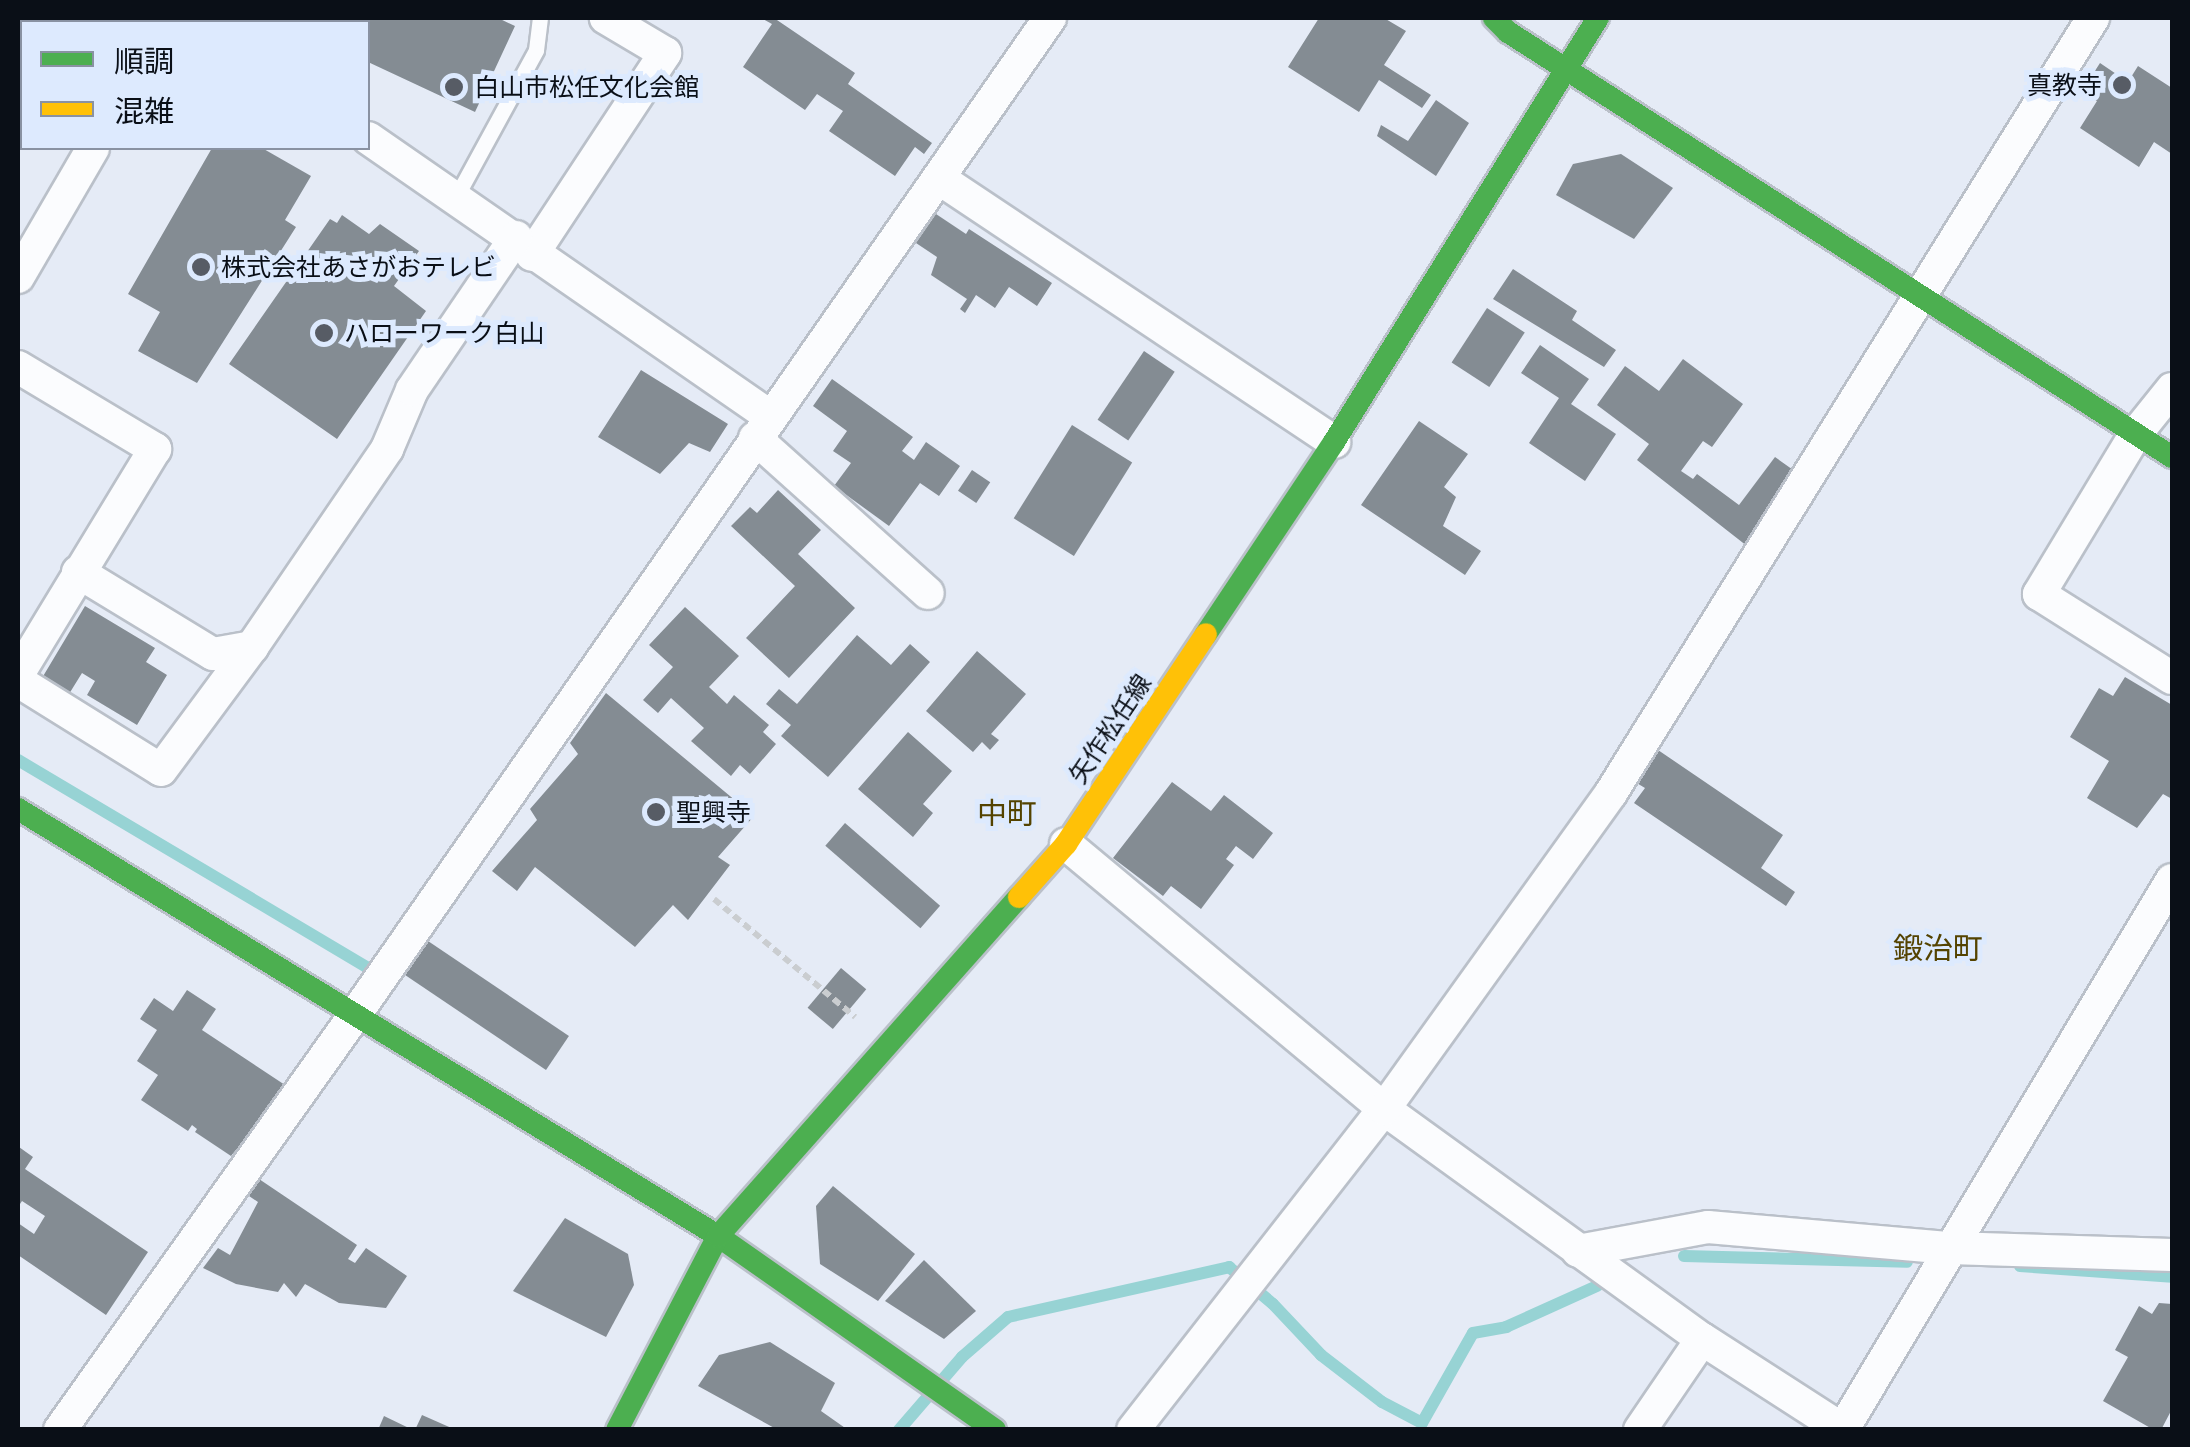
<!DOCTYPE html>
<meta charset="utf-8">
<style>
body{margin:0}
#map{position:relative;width:2190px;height:1447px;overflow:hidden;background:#e5ebf6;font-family:Figtree,"Noto Sans JP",sans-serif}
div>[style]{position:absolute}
.stream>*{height:12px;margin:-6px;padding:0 6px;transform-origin:6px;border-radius:6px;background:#97d3d4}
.building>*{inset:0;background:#848c93;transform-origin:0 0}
.path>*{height:6px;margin-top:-3px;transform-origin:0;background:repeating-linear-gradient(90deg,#cacdd0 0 8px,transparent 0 13px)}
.roads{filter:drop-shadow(2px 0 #bac0c9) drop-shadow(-2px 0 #bac0c9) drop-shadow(0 2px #bac0c9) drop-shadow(0 -2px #bac0c9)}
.lane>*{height:15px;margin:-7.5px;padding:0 7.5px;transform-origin:7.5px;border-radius:7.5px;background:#fbfcfe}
.street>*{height:32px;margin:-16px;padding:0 16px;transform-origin:16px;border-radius:16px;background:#fbfcfe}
.fast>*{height:22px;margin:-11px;padding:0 11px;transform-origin:11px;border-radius:11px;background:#4caf50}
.slow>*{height:22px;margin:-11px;padding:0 11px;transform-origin:11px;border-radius:11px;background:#ffc107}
.dots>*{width:28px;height:28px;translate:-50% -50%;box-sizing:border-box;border:5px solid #ddeafe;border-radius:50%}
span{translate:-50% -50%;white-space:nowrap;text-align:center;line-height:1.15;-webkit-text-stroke:10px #ddeafe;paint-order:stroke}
.poi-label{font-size:25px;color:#0a0f17}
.right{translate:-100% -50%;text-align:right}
.left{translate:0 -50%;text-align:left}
.street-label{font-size:25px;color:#0a0f17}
.quarter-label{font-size:30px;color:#544300}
.frame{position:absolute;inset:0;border:20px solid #0a0f17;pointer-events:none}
.legend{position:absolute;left:20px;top:20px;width:350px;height:130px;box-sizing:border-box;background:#ddeafe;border:2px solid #8992a2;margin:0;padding:12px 18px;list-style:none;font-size:30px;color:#0a0f17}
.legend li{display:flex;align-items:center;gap:20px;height:50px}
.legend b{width:50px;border:2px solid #8992a2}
</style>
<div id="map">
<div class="stream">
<div style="left:18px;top:760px;width:407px;rotate:30.7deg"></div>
<div style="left:1684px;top:1256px;width:223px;rotate:1.5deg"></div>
<div style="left:2020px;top:1266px;width:152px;rotate:4.1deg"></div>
<div style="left:899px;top:1430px;width:96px;rotate:-49.2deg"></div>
<div style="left:962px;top:1357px;width:61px;rotate:-41deg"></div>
<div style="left:1008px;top:1317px;width:227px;rotate:-12.7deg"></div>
<div style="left:1229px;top:1267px;width:57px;rotate:40.1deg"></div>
<div style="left:1273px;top:1304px;width:70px;rotate:46.7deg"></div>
<div style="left:1321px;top:1355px;width:77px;rotate:37.6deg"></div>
<div style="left:1382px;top:1402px;width:45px;rotate:27.7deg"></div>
<div style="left:1422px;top:1423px;width:103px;rotate:-60.5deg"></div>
<div style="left:1473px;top:1333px;width:34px;rotate:-10deg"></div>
<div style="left:1506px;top:1327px;width:100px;rotate:-24.3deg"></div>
</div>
<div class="building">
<div style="clip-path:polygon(30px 18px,80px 18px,77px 22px,37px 22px)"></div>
<div style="clip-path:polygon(273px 18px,498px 18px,515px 26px,475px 112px,368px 62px,368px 22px,284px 22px)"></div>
<div style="clip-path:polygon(761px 18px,774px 18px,855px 73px,848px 84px,932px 143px,924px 154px,915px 147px,895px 176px,829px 131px,843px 111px,817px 94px,805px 110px,743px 67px,772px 24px)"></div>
<div style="clip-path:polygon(1319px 18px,1384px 18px,1406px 31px,1384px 65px,1431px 95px,1422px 108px,1379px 80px,1359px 112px,1288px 67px)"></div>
<div style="clip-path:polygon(2100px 63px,2128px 82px,2138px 66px,2172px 88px,2172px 154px,2154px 142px,2139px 167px,2080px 128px,2097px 101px,2082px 91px)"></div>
<div style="clip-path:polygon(1436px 100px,1469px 123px,1436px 176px,1377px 136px,1381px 125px,1408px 141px)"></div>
<div style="clip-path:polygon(212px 148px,262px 148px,311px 176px,285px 220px,296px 227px,197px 383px,138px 351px,160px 312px,128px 294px)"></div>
<div style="clip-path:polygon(1621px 154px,1673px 188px,1634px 239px,1556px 195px,1573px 164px)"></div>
<div style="clip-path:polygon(936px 214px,966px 234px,969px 229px,1052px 283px,1037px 306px,1009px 287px,995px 308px,976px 295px,965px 313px,960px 309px,967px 299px,931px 275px,937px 257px,916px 243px)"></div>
<div style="clip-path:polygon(342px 215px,369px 234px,380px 224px,419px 251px,394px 286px,426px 311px,337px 439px,229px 364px,330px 219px,337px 223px)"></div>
<div style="clip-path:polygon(1513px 269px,1577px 311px,1572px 320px,1616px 350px,1604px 367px,1493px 299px)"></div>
<div style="left:1487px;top:308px;width:45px;height:65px;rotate:33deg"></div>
<div style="clip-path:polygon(1540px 345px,1589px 379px,1571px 404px,1616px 434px,1585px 481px,1529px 443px,1559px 398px,1521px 373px)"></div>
<div style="left:1144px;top:351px;width:37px;height:83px;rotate:34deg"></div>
<div style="clip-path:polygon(1683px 359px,1743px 404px,1712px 447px,1703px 441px,1681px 471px,1693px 479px,1697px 474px,1739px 505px,1775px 457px,1796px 472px,1747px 546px,1637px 460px,1649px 444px,1597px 405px,1625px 366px,1659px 391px)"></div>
<div style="clip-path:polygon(641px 370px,728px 424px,710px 452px,689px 443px,660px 474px,598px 437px)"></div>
<div style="clip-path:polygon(832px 379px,913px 437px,902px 451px,914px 460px,926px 442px,960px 466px,939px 496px,920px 483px,889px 526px,834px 486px,851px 463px,833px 451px,847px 431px,813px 406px)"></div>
<div style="clip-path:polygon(1419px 421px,1468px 454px,1444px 487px,1456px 497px,1443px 526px,1481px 551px,1465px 575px,1361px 505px)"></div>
<div style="left:1072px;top:425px;width:71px;height:110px;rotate:32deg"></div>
<div style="left:972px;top:470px;width:22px;height:25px;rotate:34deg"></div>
<div style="clip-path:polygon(778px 490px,821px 530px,798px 554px,855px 608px,789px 678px,746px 638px,795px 586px,731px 526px,750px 507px,757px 513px)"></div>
<div style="clip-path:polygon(85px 606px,155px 648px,146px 662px,167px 675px,137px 725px,87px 695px,95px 681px,82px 673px,69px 694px,42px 678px)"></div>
<div style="clip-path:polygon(685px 607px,739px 656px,709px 687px,727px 704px,734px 695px,769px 725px,763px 732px,776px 744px,750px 774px,740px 765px,731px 776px,691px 741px,704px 728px,671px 698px,658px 713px,643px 700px,673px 667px,649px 645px)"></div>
<div style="clip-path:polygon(857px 635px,891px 665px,910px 644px,930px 662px,828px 777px,781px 736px,791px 725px,766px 704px,779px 689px,797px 704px)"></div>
<div style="clip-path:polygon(977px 651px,1026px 694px,991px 734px,999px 740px,990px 750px,982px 742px,973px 752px,926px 711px)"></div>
<div style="clip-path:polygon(2125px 677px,2172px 705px,2172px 799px,2163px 794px,2137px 828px,2087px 798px,2109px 761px,2070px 737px,2099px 688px,2113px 696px)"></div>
<div style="clip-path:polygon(606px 693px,754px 816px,718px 857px,730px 865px,688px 920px,673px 905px,635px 947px,535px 867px,517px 891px,492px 871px,537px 820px,530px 809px,578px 754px,570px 743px)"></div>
<div style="clip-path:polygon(908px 732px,952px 771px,923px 804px,933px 813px,913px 837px,858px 789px)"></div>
<div style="clip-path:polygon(1658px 750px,1783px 835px,1761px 868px,1795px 892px,1786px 906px,1634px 803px,1645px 788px,1635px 782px)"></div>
<div style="clip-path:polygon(1172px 782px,1211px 811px,1224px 795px,1273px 833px,1253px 859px,1236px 846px,1226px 859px,1234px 865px,1201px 909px,1171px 886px,1163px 896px,1113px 858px)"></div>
<div style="left:845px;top:823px;width:126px;height:30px;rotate:41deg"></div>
<div style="left:428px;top:941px;width:170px;height:41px;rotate:34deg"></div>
<div style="left:841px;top:968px;width:33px;height:52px;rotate:40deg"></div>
<div style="clip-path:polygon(187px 990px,216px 1009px,202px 1030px,285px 1085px,240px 1154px,235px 1151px,231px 1156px,195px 1132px,197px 1129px,192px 1125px,188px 1131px,141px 1100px,158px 1075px,137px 1061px,157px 1030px,140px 1019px,154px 998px,173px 1011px)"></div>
<div style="clip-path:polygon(19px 1147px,33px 1157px,25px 1169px,148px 1252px,106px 1315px,18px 1255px,18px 1223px,34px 1234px,45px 1216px,22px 1201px,18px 1207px)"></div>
<div style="clip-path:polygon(259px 1179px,357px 1245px,348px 1259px,355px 1263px,366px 1248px,407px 1276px,386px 1308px,339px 1303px,305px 1284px,296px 1297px,284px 1283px,278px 1292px,236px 1284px,203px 1268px,218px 1248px,230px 1255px,258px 1202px,249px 1196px)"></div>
<div style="clip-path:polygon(833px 1186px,915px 1254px,878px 1301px,820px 1264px,816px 1206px)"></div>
<div style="clip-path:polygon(565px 1218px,628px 1254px,634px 1285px,606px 1337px,513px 1291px)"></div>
<div style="clip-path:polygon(924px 1260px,976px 1311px,944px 1339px,885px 1301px)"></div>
<div style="clip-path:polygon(2159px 1303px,2172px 1304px,2172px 1409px,2161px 1430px,2154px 1430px,2103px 1401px,2128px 1357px,2115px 1350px,2139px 1306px,2152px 1314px)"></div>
<div style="clip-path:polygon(770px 1342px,835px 1383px,821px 1411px,848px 1430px,778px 1430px,698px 1386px,719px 1355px)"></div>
<div style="clip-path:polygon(422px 1415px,456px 1430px,415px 1430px)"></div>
<div style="clip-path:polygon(384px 1416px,413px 1430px,378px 1430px)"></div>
</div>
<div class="path">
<div style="left:714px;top:899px;width:184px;rotate:39.9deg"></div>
</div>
<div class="roads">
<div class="lane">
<div style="left:456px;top:197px;width:167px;rotate:-61.4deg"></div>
<div style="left:536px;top:50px;width:32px;rotate:-83deg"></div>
</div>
<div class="street">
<div style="left:189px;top:18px;width:7px;rotate:34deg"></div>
<div style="left:368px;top:138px;width:489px;rotate:34.7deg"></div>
<div style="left:940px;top:179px;width:474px;rotate:33.7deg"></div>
<div style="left:532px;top:255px;width:242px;rotate:-56.6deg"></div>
<div style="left:665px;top:53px;width:69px;rotate:-149.3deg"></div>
<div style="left:18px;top:277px;width:149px;rotate:-59.8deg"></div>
<div style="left:18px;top:367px;width:160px;rotate:30.9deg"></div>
<div style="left:155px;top:449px;width:263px;rotate:121.3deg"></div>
<div style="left:2172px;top:389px;width:59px;rotate:128.8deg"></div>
<div style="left:2135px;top:435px;width:186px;rotate:121.1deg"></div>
<div style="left:2039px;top:594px;width:157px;rotate:32.3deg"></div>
<div style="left:755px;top:438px;width:232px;rotate:41.9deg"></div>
<div style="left:78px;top:572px;width:158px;rotate:31.3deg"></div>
<div style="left:213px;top:654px;width:40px;rotate:-10deg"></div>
<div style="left:252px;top:647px;width:240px;rotate:-55.7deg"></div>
<div style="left:387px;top:449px;width:64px;rotate:-67deg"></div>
<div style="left:412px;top:390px;width:185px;rotate:-55.8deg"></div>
<div style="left:18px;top:681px;width:168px;rotate:31.9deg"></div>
<div style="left:161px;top:770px;width:153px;rotate:-53.5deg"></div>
<div style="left:1066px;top:844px;width:414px;rotate:39.8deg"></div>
<div style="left:1384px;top:1109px;width:392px;rotate:35.9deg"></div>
<div style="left:1702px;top:1339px;width:168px;rotate:32.8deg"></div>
<div style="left:1578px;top:1251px;width:132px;rotate:-10.5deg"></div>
<div style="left:1708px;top:1227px;width:243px;rotate:5deg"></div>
<div style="left:1950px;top:1248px;width:222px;rotate:1.8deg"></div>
<div style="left:1843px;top:1429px;width:640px;rotate:-59.07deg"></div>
<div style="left:60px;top:1430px;width:513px;rotate:-54.61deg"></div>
<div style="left:357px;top:1012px;width:1212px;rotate:-55.12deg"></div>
<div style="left:1133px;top:1430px;width:407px;rotate:-52deg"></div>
<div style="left:1384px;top:1109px;width:389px;rotate:-54.3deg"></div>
<div style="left:1611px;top:793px;width:913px;rotate:-58.12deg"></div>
<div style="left:1640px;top:1430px;width:110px;rotate:-55.7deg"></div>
</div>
<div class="fast">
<div style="left:1494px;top:18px;width:20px;rotate:45deg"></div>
<div style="left:1508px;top:32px;width:788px;rotate:32.62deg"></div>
<div style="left:1206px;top:634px;width:231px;rotate:-56.3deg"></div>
<div style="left:1334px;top:442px;width:499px;rotate:-58.1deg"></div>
<div style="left:18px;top:809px;width:820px;rotate:31.38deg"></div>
<div style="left:718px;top:1236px;width:338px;rotate:35deg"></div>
<div style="left:617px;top:1430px;width:219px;rotate:-62.5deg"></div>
<div style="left:718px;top:1236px;width:453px;rotate:-48.4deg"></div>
</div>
<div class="slow">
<div style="left:1019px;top:897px;width:71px;rotate:-48.4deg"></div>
<div style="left:1066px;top:844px;width:252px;rotate:-56.3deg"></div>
</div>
</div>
<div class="dots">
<div style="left:2122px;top:85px;background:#575c65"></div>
<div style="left:454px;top:87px;background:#575c65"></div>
<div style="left:201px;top:267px;background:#575c65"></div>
<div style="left:324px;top:333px;background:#575c65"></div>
<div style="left:656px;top:812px;background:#575c65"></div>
</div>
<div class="poi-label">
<span class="right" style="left:2102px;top:85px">真教寺</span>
<span class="left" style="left:474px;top:87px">白山市松任文化会館</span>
<span class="left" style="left:221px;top:267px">株式会社あさがおテレビ</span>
<span class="left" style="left:344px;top:333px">ハローワーク白山</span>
<span class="left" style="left:676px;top:812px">聖興寺</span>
</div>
<div class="street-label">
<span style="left:1110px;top:729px;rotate:-56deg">矢作松任線</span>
</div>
<div class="quarter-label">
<span style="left:1007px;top:814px">中町</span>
<span style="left:1938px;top:949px">鍛治町</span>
</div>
<div class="frame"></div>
<ul class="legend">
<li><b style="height:12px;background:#4caf50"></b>順調</li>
<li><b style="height:12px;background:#ffc107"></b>混雑</li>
</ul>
</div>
